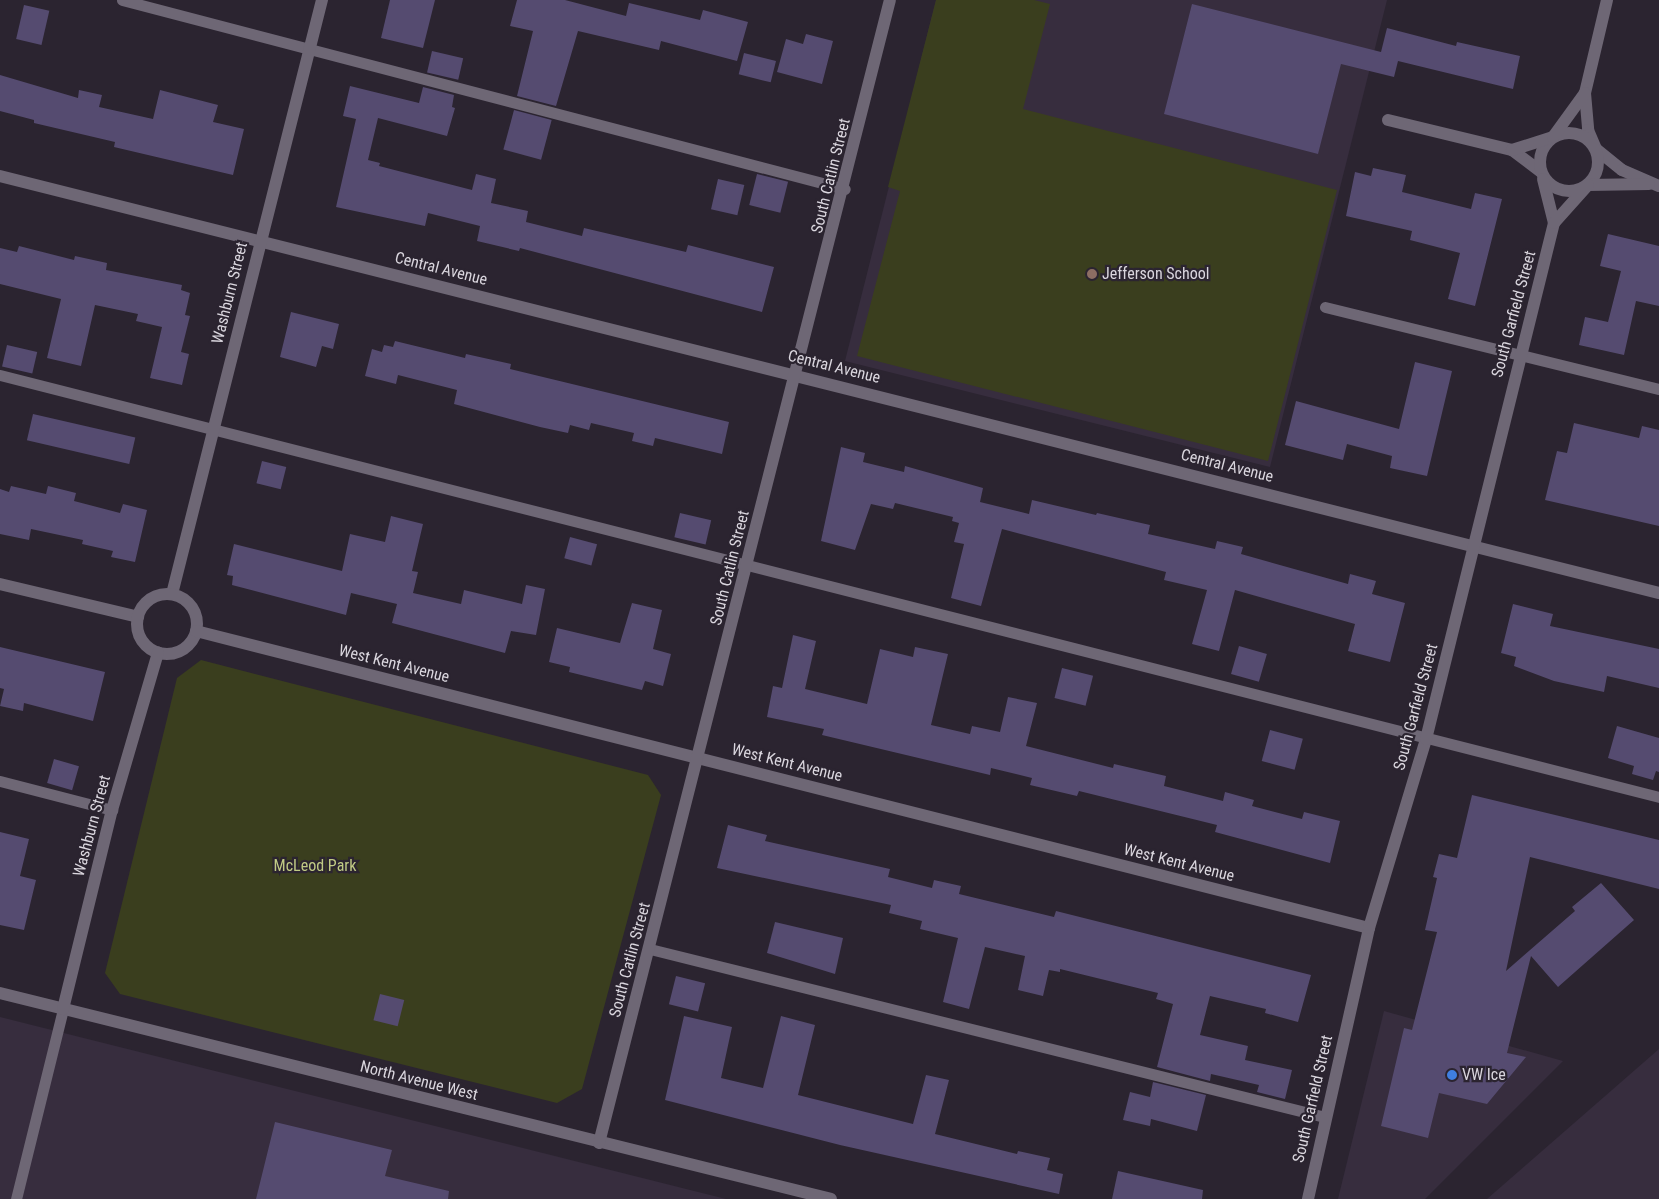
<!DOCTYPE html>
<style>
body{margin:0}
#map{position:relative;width:1659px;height:1199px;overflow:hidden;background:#2b2430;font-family:"Roboto Condensed",sans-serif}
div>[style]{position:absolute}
.built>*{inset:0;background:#372d3e}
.green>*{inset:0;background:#3a3e1e}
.building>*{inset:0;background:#554b70;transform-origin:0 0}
.lane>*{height:11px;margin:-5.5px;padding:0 5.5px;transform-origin:5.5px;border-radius:5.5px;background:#6e6775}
.street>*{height:12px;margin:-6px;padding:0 6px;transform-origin:6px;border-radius:6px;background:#6e6775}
.street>.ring{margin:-6px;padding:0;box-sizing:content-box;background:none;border:12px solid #6e6775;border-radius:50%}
.dots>*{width:14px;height:14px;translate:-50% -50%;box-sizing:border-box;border:2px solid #2b2430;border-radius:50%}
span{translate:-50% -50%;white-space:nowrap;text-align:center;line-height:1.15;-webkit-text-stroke:4.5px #2b2430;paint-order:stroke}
.street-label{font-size:16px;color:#dad6de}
.poi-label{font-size:16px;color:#dad6de}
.left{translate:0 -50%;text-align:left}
.park-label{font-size:16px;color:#c0ca84}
</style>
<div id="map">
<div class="built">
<div style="clip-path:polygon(936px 0,1387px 0,1270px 467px,845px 361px)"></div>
<div style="clip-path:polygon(1384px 1011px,1563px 1061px,1425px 1199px,1338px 1199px)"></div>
<div style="clip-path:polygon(0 1017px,726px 1199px,0 1199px)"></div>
<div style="clip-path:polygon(1659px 1049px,1659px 1199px,1487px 1199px)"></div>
</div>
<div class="green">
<div style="clip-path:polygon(936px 0,1034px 0,1050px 4px,1023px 109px,1337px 190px,1268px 461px,857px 356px,900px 191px,888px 187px)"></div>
<div style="clip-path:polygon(201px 660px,648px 775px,661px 795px,582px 1089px,557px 1103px,120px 994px,105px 973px,177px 678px)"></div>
</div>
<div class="building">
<div style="clip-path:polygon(390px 0,435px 0,423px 48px,381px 38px)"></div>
<div style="clip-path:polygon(517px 0,565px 0,626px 16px,629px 3px,700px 20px,703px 10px,748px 22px,737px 61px,661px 41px,659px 50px,578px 31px,556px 106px,517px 96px,533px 31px,510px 26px)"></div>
<div style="clip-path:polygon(1192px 4px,1381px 52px,1387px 28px,1456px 46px,1457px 42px,1520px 56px,1513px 89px,1398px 61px,1394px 77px,1341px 64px,1318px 154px,1164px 114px)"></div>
<div style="left:24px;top:5px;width:26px;height:35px;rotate:13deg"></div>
<div style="clip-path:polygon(806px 34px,833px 41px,822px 84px,777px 72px,786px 39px,803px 44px)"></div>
<div style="left:432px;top:51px;width:32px;height:22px;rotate:13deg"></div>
<div style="left:744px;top:53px;width:33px;height:22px;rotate:14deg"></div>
<div style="clip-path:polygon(0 75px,78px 98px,79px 90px,102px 95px,99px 107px,153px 119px,160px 90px,218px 105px,213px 122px,244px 129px,233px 175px,114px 147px,115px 142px,34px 123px,34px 120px,0 111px)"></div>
<div style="clip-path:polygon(350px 86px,419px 103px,423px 87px,454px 95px,452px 107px,455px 108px,447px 136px,378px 118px,368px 160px,380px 163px,379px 166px,472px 190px,476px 174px,496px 179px,491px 203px,528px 211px,526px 222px,582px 236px,584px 228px,686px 252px,688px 245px,774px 267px,762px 312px,520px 248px,519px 251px,477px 241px,480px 226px,428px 213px,425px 226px,336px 207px,356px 119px,343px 116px)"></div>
<div style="left:514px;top:110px;width:39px;height:41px;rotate:15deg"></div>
<div style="clip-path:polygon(1373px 168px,1406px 175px,1402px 192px,1471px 209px,1475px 193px,1502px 199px,1475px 306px,1448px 299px,1460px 253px,1410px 240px,1412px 231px,1346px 216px,1355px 172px,1371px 176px)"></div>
<div style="left:757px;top:174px;width:32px;height:32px;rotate:14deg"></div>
<div style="left:718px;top:179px;width:27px;height:31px;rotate:13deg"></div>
<div style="clip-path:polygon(1608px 234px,1659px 246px,1659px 306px,1636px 301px,1624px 355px,1579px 345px,1585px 317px,1608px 322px,1621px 271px,1600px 266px)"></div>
<div style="clip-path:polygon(19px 246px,74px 260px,75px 256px,107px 263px,106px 270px,182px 285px,181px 290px,190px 293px,185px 315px,190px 316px,181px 352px,189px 354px,182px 385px,150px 378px,162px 327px,136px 321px,138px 314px,95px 305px,81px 366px,47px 358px,61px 299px,0 284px,0 248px,17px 252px)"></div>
<div style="clip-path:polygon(291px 312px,339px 324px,333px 349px,322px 346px,316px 367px,280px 357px)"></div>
<div style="clip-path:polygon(395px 341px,465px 358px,466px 354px,511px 364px,510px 369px,729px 422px,722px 454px,655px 438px,653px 446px,632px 441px,634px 433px,591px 423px,589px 430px,570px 425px,568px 433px,540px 427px,454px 404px,457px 390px,398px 375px,396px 384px,365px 376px,372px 349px,382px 352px,384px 345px,393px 347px)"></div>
<div style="left:7px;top:345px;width:31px;height:22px;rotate:13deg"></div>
<div style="clip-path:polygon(1415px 362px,1452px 371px,1427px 476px,1390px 468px,1392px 456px,1347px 444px,1343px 460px,1285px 445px,1296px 401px,1399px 429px)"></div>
<div style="left:33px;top:414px;width:105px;height:27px;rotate:13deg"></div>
<div style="clip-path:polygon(1574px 423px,1639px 438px,1642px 426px,1659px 430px,1659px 526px,1545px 500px,1557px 451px,1567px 453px)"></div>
<div style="clip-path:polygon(841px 447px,865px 453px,863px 462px,904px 472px,905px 466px,983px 488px,980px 502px,1029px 514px,1032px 500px,1096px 515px,1097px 513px,1150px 525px,1148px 534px,1215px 549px,1217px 541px,1243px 547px,1241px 554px,1348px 584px,1350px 574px,1376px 581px,1372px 594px,1405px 603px,1390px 662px,1348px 651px,1355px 624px,1235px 590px,1219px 651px,1192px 644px,1207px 590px,1164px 580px,1166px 572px,1002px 529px,981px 606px,951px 598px,964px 544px,954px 542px,959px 523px,952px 521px,953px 517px,895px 503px,893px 509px,871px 504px,855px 550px,821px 541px)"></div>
<div style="left:262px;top:461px;width:25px;height:23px;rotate:14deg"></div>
<div style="clip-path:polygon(11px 486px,46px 494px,48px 486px,76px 493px,74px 501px,120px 513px,123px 504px,147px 510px,135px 562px,111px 557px,113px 551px,82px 544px,83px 540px,31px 529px,29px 540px,0 534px,0 489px,9px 492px)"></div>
<div style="left:680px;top:513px;width:32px;height:25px;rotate:13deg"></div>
<div style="clip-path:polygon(391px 516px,423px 524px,412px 571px,418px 572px,413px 593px,461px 604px,464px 590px,522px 604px,526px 585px,545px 589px,536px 635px,511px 631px,505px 653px,392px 623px,397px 604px,351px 593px,346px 615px,232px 585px,233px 576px,227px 575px,234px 544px,342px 571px,350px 534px,385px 542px)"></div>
<div style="left:570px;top:537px;width:28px;height:22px;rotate:15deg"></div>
<div style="clip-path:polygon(632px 603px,662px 610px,653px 649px,671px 654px,663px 686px,645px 681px,642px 690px,569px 672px,570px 667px,549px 662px,557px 628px,620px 643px)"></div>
<div style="clip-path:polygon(1513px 604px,1553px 614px,1550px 626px,1659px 649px,1659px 688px,1607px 676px,1604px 692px,1554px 681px,1514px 666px,1516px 657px,1501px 653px)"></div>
<div style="clip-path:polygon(793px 635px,816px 641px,805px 689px,867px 704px,880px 649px,913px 657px,915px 647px,948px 654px,931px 725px,970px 734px,972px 726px,1000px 732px,1008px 697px,1037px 703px,1026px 746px,1113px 768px,1114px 764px,1166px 776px,1164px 786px,1223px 801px,1225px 792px,1254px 800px,1252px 806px,1302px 819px,1304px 812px,1340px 821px,1330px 863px,1215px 832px,1217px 825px,1079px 791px,1077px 796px,1030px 785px,1032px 778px,991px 768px,990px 775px,822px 735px,824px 729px,767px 717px,773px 686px,782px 688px)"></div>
<div style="left:1239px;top:646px;width:29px;height:29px;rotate:16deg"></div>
<div style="clip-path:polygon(0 647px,105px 672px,93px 721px,24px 703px,23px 711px,0 706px,4px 689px,0 688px)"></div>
<div style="left:1062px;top:668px;width:32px;height:31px;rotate:14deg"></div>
<div style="clip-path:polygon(1617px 726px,1659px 738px,1659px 772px,1656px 771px,1653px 780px,1632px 774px,1634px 766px,1608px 758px)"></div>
<div style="left:1270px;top:730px;width:34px;height:32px;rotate:15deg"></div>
<div style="left:54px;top:759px;width:26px;height:25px;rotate:16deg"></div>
<div style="clip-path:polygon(1472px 795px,1659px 840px,1659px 889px,1530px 857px,1506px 971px,1575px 911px,1572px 907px,1601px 883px,1634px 920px,1558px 987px,1531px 956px,1507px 1053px,1526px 1057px,1487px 1104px,1439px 1093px,1428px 1138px,1381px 1126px,1404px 1028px,1412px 1030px,1437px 932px,1425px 930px,1437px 878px,1433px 877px,1439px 854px,1457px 858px)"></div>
<div style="clip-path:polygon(728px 825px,767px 835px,765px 841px,890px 869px,888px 877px,932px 888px,934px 880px,961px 886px,959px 894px,1054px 917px,1056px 911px,1311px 975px,1298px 1022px,1265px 1013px,1266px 1009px,1210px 996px,1200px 1035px,1248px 1046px,1245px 1060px,1292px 1070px,1285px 1099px,1257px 1092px,1259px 1085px,1211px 1074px,1210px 1081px,1157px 1067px,1173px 1004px,1156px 999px,1158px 993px,1060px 969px,1060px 972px,1049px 970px,1043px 996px,1018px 990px,1025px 956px,985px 947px,969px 1009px,943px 1002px,958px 938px,920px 929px,922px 921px,889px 913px,891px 905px,717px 868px)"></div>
<div style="clip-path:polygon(0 832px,29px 839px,20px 876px,36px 880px,24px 930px,0 925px)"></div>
<div style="clip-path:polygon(775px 922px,843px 938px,835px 974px,767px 953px)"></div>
<div style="left:676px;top:976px;width:30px;height:29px;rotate:14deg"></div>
<div style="left:380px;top:994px;width:25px;height:27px;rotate:14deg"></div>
<div style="clip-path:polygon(684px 1016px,732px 1027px,721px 1078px,763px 1088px,781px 1016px,815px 1025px,798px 1095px,913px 1124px,926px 1075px,949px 1080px,935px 1134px,1017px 1154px,1018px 1151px,1050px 1158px,1047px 1170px,1063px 1174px,1059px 1194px,840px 1145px,665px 1100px)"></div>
<div style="clip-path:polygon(1153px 1082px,1206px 1095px,1197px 1131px,1151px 1119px,1150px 1126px,1123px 1120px,1130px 1092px,1150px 1097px)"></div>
<div style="clip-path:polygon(275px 1122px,392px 1150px,385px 1176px,449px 1191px,448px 1199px,256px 1199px)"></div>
<div style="clip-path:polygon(1118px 1171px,1203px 1190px,1202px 1199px,1112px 1199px)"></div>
</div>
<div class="lane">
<div style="left:122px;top:0;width:747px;rotate:14.65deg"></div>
<div style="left:1325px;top:307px;width:344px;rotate:13.8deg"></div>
<div style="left:0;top:375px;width:1712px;rotate:14.27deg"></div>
<div style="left:0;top:781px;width:116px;rotate:14.5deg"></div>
<div style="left:650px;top:949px;width:696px;rotate:13.98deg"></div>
<div style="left:16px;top:1199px;width:196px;rotate:-76.1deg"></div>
</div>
<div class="street">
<div style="left:1607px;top:0;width:96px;rotate:103.3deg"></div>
<div style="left:1585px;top:93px;width:37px;rotate:85deg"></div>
<div style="left:1588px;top:130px;width:21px;rotate:67deg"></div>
<div style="left:1596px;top:149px;width:33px;rotate:39deg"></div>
<div style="left:1622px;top:170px;width:40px;rotate:23.4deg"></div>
<div style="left:1388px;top:120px;width:128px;rotate:13.6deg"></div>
<div style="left:1512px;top:150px;width:36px;rotate:37deg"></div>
<div class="ring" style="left:1540px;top:133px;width:46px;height:46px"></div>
<div style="left:1512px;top:150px;width:43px;rotate:-17.6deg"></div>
<div style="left:1553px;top:137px;width:54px;rotate:-54deg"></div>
<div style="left:0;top:176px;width:1711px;rotate:14.11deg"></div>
<div style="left:1543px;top:179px;width:45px;rotate:76deg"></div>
<div style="left:1588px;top:185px;width:61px;rotate:-0.9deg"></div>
<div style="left:0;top:584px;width:142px;rotate:13.4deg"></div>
<div style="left:172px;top:594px;width:613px;rotate:-75.83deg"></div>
<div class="ring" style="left:137px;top:594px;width:48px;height:48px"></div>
<div style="left:196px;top:631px;width:1210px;rotate:14.21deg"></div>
<div style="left:0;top:993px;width:856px;rotate:13.92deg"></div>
<div style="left:63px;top:1009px;width:205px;rotate:-76.2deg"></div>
<div style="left:112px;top:810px;width:164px;rotate:-73.7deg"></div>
<div style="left:599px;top:1143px;width:1179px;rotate:-75.72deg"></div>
<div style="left:1308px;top:1199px;width:278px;rotate:-77.3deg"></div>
<div style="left:1369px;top:928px;width:197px;rotate:-73.2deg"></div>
<div style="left:1426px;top:739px;width:532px;rotate:-76.07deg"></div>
<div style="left:1554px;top:223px;width:51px;rotate:-48.2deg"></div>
</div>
<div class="dots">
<div style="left:1092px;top:274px;background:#8d6e63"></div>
<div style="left:1452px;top:1075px;background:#3f7fe0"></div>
</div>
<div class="street-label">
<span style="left:831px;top:176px;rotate:-76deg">South Catlin Street</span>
<span style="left:441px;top:269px;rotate:14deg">Central Avenue</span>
<span style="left:230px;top:293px;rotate:-76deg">Washburn Street</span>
<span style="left:1514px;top:314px;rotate:-75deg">South Garfield Street</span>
<span style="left:834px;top:367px;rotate:14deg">Central Avenue</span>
<span style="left:1227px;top:466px;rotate:14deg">Central Avenue</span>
<span style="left:730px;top:568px;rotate:-76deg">South Catlin Street</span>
<span style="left:394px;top:664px;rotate:14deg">West Kent Avenue</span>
<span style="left:1416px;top:707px;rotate:-75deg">South Garfield Street</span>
<span style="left:787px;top:763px;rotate:14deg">West Kent Avenue</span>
<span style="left:92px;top:826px;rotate:-75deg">Washburn Street</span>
<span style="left:1179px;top:863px;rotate:14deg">West Kent Avenue</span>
<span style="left:630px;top:960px;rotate:-75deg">South Catlin Street</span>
<span style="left:419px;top:1081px;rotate:14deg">North Avenue West</span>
<span style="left:1313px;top:1099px;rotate:-77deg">South Garfield Street</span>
</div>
<div class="poi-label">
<span class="left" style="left:1102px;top:274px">Jefferson School</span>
<span class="left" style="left:1462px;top:1075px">VW Ice</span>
</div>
<div class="park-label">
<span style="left:315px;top:866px">McLeod Park</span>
</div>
</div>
